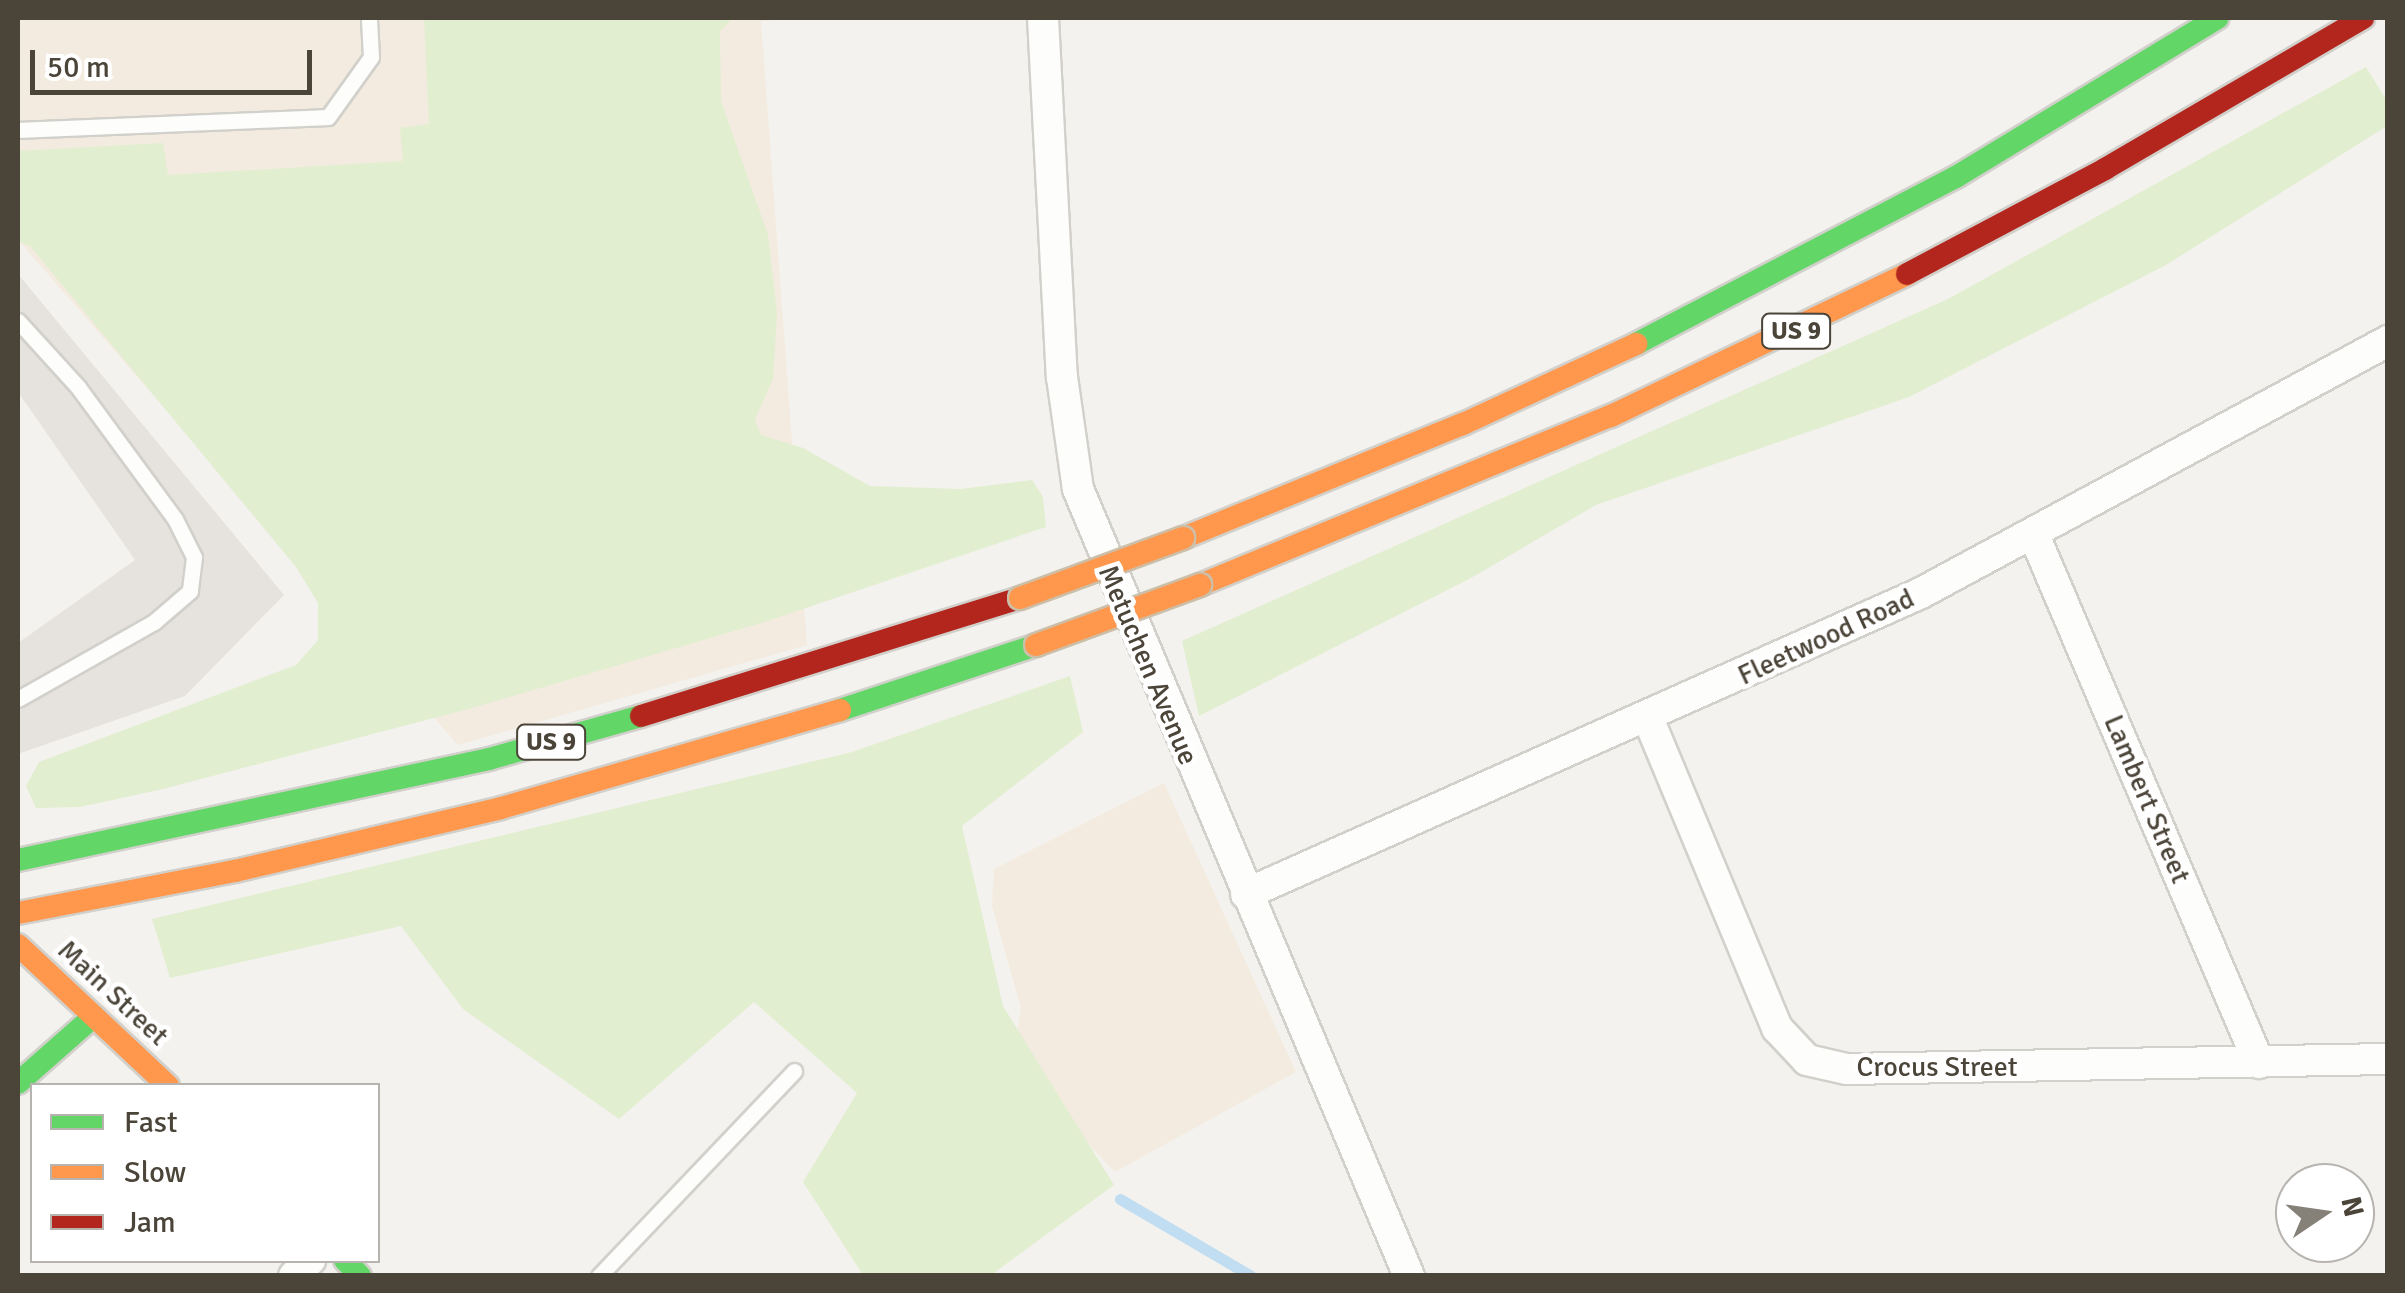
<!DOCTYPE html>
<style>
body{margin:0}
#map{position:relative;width:2405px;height:1293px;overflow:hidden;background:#f4f2ee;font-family:Signika,sans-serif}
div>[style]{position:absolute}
.commercial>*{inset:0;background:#f3ebdf}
.green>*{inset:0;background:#e1eecf}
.parking>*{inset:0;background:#e6e3df}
.stream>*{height:11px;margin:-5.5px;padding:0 5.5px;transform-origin:5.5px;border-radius:5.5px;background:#c0ddf1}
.roads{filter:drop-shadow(2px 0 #d2d0cb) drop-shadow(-2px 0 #d2d0cb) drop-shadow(0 2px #d2d0cb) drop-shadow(0 -2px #d2d0cb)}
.lane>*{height:15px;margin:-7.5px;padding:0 7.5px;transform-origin:7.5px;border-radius:7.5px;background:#fdfdfc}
.street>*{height:30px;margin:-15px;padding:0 15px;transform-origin:15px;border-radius:15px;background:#fdfdfc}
.fast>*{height:22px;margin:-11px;padding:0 11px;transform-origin:11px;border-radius:11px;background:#63d668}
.slow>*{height:22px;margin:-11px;padding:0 11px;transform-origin:11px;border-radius:11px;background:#ff974d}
.jam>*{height:22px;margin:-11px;padding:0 11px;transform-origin:11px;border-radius:11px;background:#b3261e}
.bridges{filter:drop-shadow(2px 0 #ccbfa9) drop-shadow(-2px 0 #ccbfa9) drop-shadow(0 2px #ccbfa9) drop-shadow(0 -2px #ccbfa9)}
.slow-bridge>*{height:22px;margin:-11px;padding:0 11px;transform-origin:11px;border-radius:11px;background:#ff974d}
span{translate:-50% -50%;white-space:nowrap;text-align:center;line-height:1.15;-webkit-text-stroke:9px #fff;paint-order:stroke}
.shield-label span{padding:2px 8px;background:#fff;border:2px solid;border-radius:8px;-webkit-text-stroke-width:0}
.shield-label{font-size:25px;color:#4b4439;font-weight:700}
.street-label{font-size:28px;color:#4b4439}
.frame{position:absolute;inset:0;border:20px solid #4b4439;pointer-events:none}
.legend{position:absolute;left:30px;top:1083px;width:350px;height:180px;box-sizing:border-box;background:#fff;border:2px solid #b7b4b0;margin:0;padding:12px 18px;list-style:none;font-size:30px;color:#4b4439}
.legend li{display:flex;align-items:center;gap:20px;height:50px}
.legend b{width:50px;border:2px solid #b7b4b0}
.north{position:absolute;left:2275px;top:1163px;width:100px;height:100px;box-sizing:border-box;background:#fff;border:2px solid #b7b4b0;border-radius:50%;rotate:77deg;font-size:28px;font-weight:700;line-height:40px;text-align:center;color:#4b4439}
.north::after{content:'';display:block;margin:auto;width:35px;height:45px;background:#868178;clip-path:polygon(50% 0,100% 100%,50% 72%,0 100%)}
.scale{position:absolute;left:30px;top:50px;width:282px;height:45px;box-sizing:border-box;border:5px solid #4b4439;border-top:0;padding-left:12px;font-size:30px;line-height:35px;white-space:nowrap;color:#4b4439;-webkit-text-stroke:8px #fff;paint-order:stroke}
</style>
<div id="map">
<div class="commercial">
<div style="clip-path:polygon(18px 18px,809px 18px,761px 21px,807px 645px,458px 745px,18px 240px)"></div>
<div style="clip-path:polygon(1164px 783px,1296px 1072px,1115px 1172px,1037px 1091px,1015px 1046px,1021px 1008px,992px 906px,994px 869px)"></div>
</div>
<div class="green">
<div style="clip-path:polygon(424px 18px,733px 18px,720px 31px,721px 101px,768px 235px,777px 313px,773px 379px,755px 419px,761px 435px,803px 448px,870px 486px,961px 489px,1032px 480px,1043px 497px,1046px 527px,761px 623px,472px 708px,163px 789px,80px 807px,36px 808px,26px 786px,39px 762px,296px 665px,318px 640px,318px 603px,296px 567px,30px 246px,18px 241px,18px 151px,163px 143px,168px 175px,403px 161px,400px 128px,429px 124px)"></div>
<div style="clip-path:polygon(2366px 67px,2387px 101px,2387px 126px,2166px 265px,1909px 397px,1596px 505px,1471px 578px,1199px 716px,1182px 641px,1948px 299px)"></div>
<div style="clip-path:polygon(1070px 676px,1083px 732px,962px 826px,1003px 1006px,1114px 1185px,991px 1275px,863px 1275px,803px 1182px,857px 1093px,754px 1002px,619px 1119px,463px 1009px,401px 926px,170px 978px,152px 919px,852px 752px)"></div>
</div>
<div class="parking">
<div style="clip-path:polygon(18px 274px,284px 595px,185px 696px,18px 754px,18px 643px,135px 560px,18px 392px)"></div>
</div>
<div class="stream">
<div style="left:1120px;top:1199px;width:152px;rotate:30.4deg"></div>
</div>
<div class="roads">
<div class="lane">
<div style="left:18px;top:130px;width:310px;rotate:-2.4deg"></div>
<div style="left:328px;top:117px;width:74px;rotate:-54.4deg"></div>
<div style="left:371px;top:57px;width:39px;rotate:-93deg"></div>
<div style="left:18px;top:321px;width:89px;rotate:47.7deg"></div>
<div style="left:78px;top:387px;width:164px;rotate:53.7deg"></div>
<div style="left:175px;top:519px;width:42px;rotate:63.4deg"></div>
<div style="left:194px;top:557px;width:34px;rotate:97deg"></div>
<div style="left:190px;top:591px;width:48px;rotate:139.3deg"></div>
<div style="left:154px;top:622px;width:156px;rotate:150.5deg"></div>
<div style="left:599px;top:1276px;width:283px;rotate:-46.4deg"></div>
</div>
<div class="street">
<div style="left:1043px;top:18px;width:360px;rotate:87deg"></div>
<div style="left:1062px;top:377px;width:113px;rotate:81.9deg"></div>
<div style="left:1078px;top:489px;width:854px;rotate:67.19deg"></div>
<div style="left:2034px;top:535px;width:574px;rotate:66.92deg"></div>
<div style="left:1648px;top:718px;width:336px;rotate:67.4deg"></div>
<div style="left:1777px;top:1028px;width:44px;rotate:46.8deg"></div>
<div style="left:1807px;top:1060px;width:41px;rotate:12.7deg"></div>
<div style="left:1847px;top:1069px;width:541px;rotate:-1.06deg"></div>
<div style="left:1246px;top:894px;width:739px;rotate:-24.03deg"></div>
<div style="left:1921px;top:593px;width:531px;rotate:-28.35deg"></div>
<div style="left:294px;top:1276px;width:23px;rotate:-45deg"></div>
</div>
<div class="fast">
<div style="left:1636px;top:344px;width:361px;rotate:-27.6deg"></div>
<div style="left:1956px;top:177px;width:306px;rotate:-31.3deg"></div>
<div style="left:840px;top:710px;width:206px;rotate:-18.3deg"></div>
<div style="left:18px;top:860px;width:482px;rotate:-12.1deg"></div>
<div style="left:489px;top:759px;width:158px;rotate:-15.8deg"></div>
<div style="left:18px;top:1083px;width:101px;rotate:-41.4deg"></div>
<div style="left:345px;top:1260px;width:22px;rotate:47deg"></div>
</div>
<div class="slow">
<div style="left:1183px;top:538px;width:302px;rotate:-22.2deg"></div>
<div style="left:1463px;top:424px;width:191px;rotate:-24.8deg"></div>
<div style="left:1200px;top:585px;width:444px;rotate:-22.4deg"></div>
<div style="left:1611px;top:416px;width:328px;rotate:-25.6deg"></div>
<div style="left:18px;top:913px;width:221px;rotate:-11deg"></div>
<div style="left:235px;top:871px;width:273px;rotate:-13.3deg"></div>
<div style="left:501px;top:808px;width:353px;rotate:-16.1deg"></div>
<div style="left:18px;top:945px;width:206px;rotate:43.2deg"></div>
</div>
<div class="jam">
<div style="left:1907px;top:274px;width:224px;rotate:-27.9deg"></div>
<div style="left:2105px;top:169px;width:299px;rotate:-30.3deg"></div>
<div style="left:641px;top:716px;width:397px;rotate:-17.3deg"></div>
</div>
</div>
<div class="bridges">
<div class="slow-bridge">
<div style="left:1020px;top:598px;width:174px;rotate:-20.2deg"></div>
<div style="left:1036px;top:645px;width:175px;rotate:-20.1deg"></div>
</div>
</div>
<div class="shield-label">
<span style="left:1796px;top:331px">US 9</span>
<span style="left:551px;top:742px">US 9</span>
</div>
<div class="street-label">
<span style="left:1826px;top:637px;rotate:-25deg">Fleetwood Road</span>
<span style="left:1148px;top:665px;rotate:67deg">Metuchen Avenue</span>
<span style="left:2147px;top:799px;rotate:67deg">Lambert Street</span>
<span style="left:113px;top:993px;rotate:43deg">Main Street</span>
<span style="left:1937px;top:1067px">Crocus Street</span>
</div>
<div class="frame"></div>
<ul class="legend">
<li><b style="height:12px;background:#63d668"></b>Fast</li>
<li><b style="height:12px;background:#ff974d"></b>Slow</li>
<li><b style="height:12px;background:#b3261e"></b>Jam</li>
</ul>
<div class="north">N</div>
<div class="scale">50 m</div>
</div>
